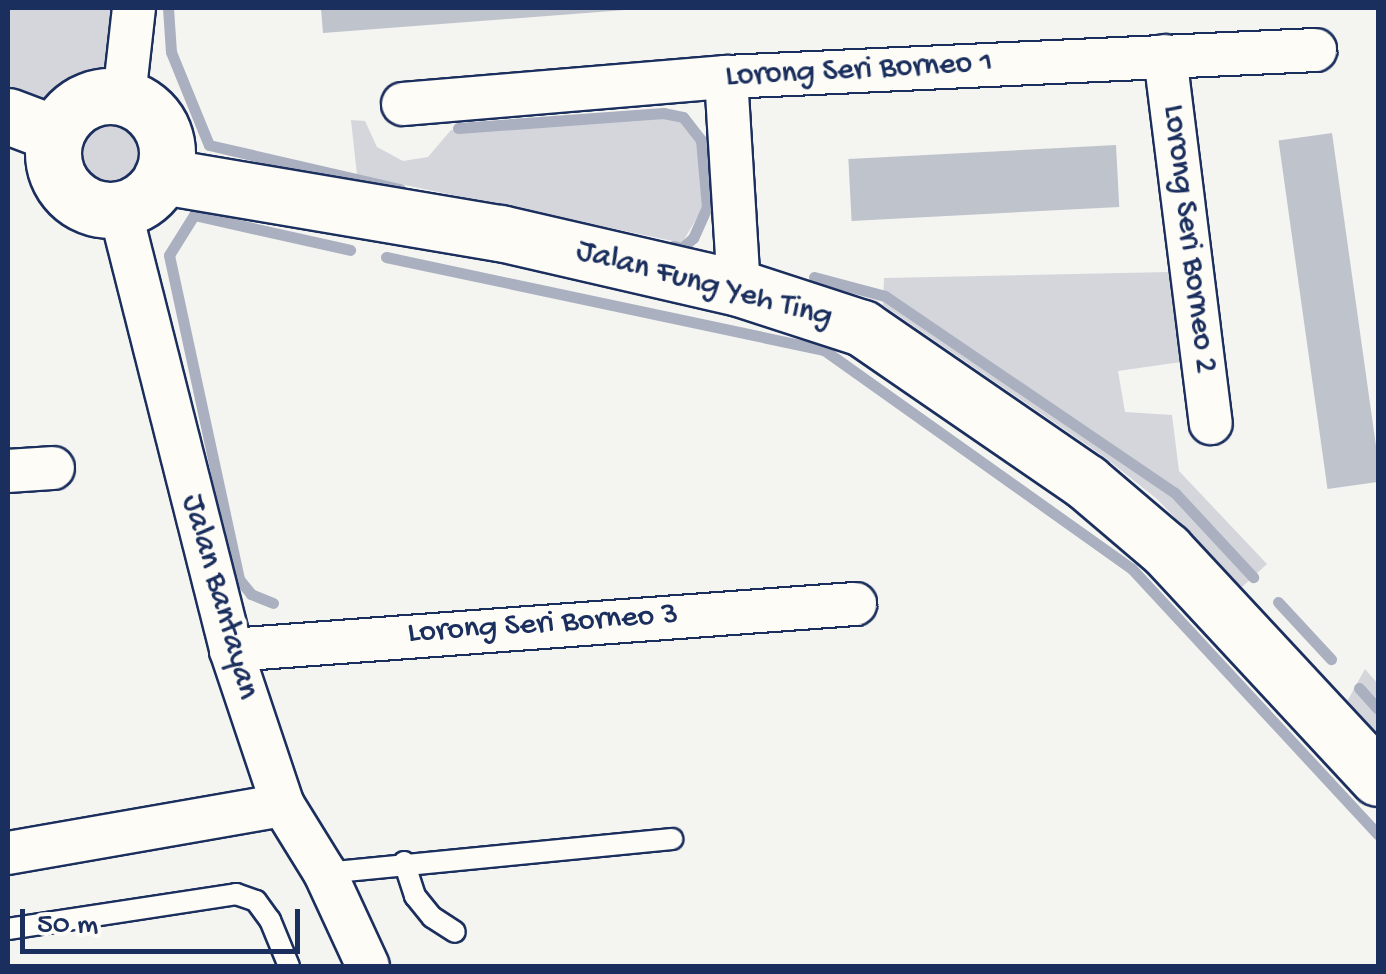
<!DOCTYPE html>
<style>
body{margin:0}
#map{position:relative;width:1386px;height:974px;overflow:hidden;background:#f4f4f1;font-family:"Gochi Hand",sans-serif}
div>[style]{position:absolute}
.green>*{inset:0;background:#d4d6db}
.round{border-radius:50%}
.stream>*{height:11px;margin:-5.5px;padding:0 5.5px;transform-origin:5.5px;border-radius:5.5px;background:#aab0bf}
.building>*{inset:0;background:#bfc3cc;transform-origin:0 0}
.roads{filter:drop-shadow(2px 0 #1b2f5e) drop-shadow(-2px 0 #1b2f5e) drop-shadow(0 2px #1b2f5e) drop-shadow(0 -2px #1b2f5e)}
.lane>*{height:20px;margin:-10px;padding:0 10px;transform-origin:10px;border-radius:10px;background:#fdfcf7}
.street>*{height:42px;margin:-21px;padding:0 21px;transform-origin:21px;border-radius:21px;background:#fdfcf7}
.secondary>*{height:55px;margin:-27.5px;padding:0 27.5px;transform-origin:27.5px;border-radius:27.5px;background:#fdfcf7}
.secondary>.ring{margin:-27.5px;padding:0;box-sizing:content-box;background:none;border:55px solid #fdfcf7;border-radius:50%}
span{translate:-50% -50%;white-space:nowrap;text-align:center;line-height:1.15;-webkit-text-stroke:9px #fdfcf7;paint-order:stroke}
.street-label{font-size:32px;color:#1b2f5e}
.frame{position:absolute;inset:0;border:10px solid #1b2f5e;pointer-events:none}
.scale{position:absolute;left:20px;top:909px;width:280px;height:45px;box-sizing:border-box;border:5px solid #1b2f5e;border-top:0;padding-left:12px;font-size:30px;line-height:35px;white-space:nowrap;color:#1b2f5e;-webkit-text-stroke:8px #fdfcf7;paint-order:stroke}
</style>
<div id="map">
<div class="green">
<div style="clip-path:polygon(8px 8px,112px 8px,110px 54px,101px 73px,57px 98px,33px 101px,8px 94px)"></div>
<div class="round" style="left:67px;top:112px;width:84px;height:84px"></div>
<div style="clip-path:polygon(663px 117px,679px 120px,698px 142px,704px 206px,682px 243px,357px 175px,351px 120px,365px 121px,377px 147px,403px 161px,428px 157px,451px 130px)"></div>
<div style="clip-path:polygon(1169px 272px,1188px 361px,1118px 371px,1125px 412px,1172px 415px,1179px 471px,1267px 564px,1242px 587px,1157px 499px,1103px 456px,883px 305px,884px 278px)"></div>
<div style="clip-path:polygon(1365px 669px,1378px 684px,1378px 741px,1345px 705px)"></div>
</div>
<div class="stream">
<div style="left:168px;top:8px;width:44px;rotate:86.1deg"></div>
<div style="left:171px;top:52px;width:100px;rotate:67.8deg"></div>
<div style="left:209px;top:145px;width:196px;rotate:13deg"></div>
<div style="left:458px;top:128px;width:206px;rotate:-4.2deg"></div>
<div style="left:663px;top:113px;width:20px;rotate:11deg"></div>
<div style="left:683px;top:117px;width:29px;rotate:52deg"></div>
<div style="left:701px;top:140px;width:67px;rotate:84.9deg"></div>
<div style="left:707px;top:207px;width:34px;rotate:114deg"></div>
<div style="left:693px;top:238px;width:15px;rotate:138deg"></div>
<div style="left:682px;top:248px;width:9px;rotate:-167deg"></div>
<div style="left:386px;top:257px;width:448px;rotate:12deg"></div>
<div style="left:824px;top:350px;width:378px;rotate:35.4deg"></div>
<div style="left:1132px;top:569px;width:362px;rotate:47.2deg"></div>
<div style="left:814px;top:277px;width:73px;rotate:15deg"></div>
<div style="left:885px;top:296px;width:351px;rotate:34.2deg"></div>
<div style="left:1175px;top:493px;width:115px;rotate:47.1deg"></div>
<div style="left:1278px;top:602px;width:78px;rotate:47.1deg"></div>
<div style="left:273px;top:603px;width:24px;rotate:-158deg"></div>
<div style="left:251px;top:594px;width:19px;rotate:-129deg"></div>
<div style="left:239px;top:579px;width:331px;rotate:-102.2deg"></div>
<div style="left:169px;top:255px;width:47px;rotate:-58deg"></div>
<div style="left:194px;top:215px;width:160px;rotate:12.6deg"></div>
<div style="left:1359px;top:688px;width:28px;rotate:48deg"></div>
</div>
<div class="building">
<div style="clip-path:polygon(321px 8px,625px 8px,625px 10px,323px 33px)"></div>
<div style="left:1332px;top:133px;width:352px;height:54px;rotate:82deg"></div>
<div style="left:1116px;top:145px;width:62px;height:268px;rotate:87deg"></div>
</div>
<div class="roads">
<div class="lane">
<div style="left:404px;top:862px;width:36px;rotate:72deg"></div>
<div style="left:415px;top:896px;width:27px;rotate:51deg"></div>
<div style="left:432px;top:917px;width:27px;rotate:33deg"></div>
<div style="left:325px;top:873px;width:349px;rotate:-5.6deg"></div>
<div style="left:8px;top:929px;width:231px;rotate:-8.7deg"></div>
<div style="left:236px;top:894px;width:21px;rotate:19deg"></div>
<div style="left:256px;top:901px;width:24px;rotate:54deg"></div>
<div style="left:270px;top:920px;width:50px;rotate:67.6deg"></div>
</div>
<div class="street">
<div style="left:1165px;top:56px;width:370px;rotate:82.9deg"></div>
<div style="left:726px;top:77px;width:211px;rotate:86.5deg"></div>
<div style="left:124px;top:97px;width:90px;rotate:-83.6deg"></div>
<div style="left:403px;top:104px;width:324px;rotate:-4.8deg"></div>
<div style="left:726px;top:77px;width:590px;rotate:-2.62deg"></div>
<div style="left:120px;top:210px;width:454px;rotate:75.8deg"></div>
<div style="left:231px;top:650px;width:163px;rotate:71.5deg"></div>
<div style="left:283px;top:805px;width:80px;rotate:58.3deg"></div>
<div style="left:325px;top:873px;width:102px;rotate:65.2deg"></div>
<div style="left:8px;top:471px;width:45px;rotate:-3.8deg"></div>
<div style="left:231px;top:650px;width:626px;rotate:-4.22deg"></div>
<div style="left:8px;top:853px;width:279px;rotate:-9.9deg"></div>
</div>
<div class="secondary">
<div class="ring" style="left:53px;top:96px;width:59px;height:59px"></div>
<div style="left:8px;top:116px;width:51px;rotate:20.6deg"></div>
<div style="left:162px;top:176px;width:343px;rotate:9.6deg"></div>
<div style="left:500px;top:233px;width:245px;rotate:13deg"></div>
<div style="left:739px;top:288px;width:129px;rotate:18deg"></div>
<div style="left:862px;top:328px;width:272px;rotate:34.5deg"></div>
<div style="left:1086px;top:482px;width:105px;rotate:40.4deg"></div>
<div style="left:1166px;top:550px;width:311px;rotate:47.1deg"></div>
</div>
</div>
<div class="street-label">
<span style="left:859px;top:71px;rotate:-3deg">Lorong Seri Borneo 1</span>
<span style="left:1188px;top:239px;rotate:83deg">Lorong Seri Borneo 2</span>
<span style="left:704px;top:285px;rotate:15deg">Jalan Fung Yeh Ting</span>
<span style="left:219px;top:597px;rotate:74deg">Jalan Bantayan</span>
<span style="left:543px;top:625px;rotate:-4deg">Lorong Seri Borneo 3</span>
</div>
<div class="frame"></div>
<div class="scale">50 m</div>
</div>
